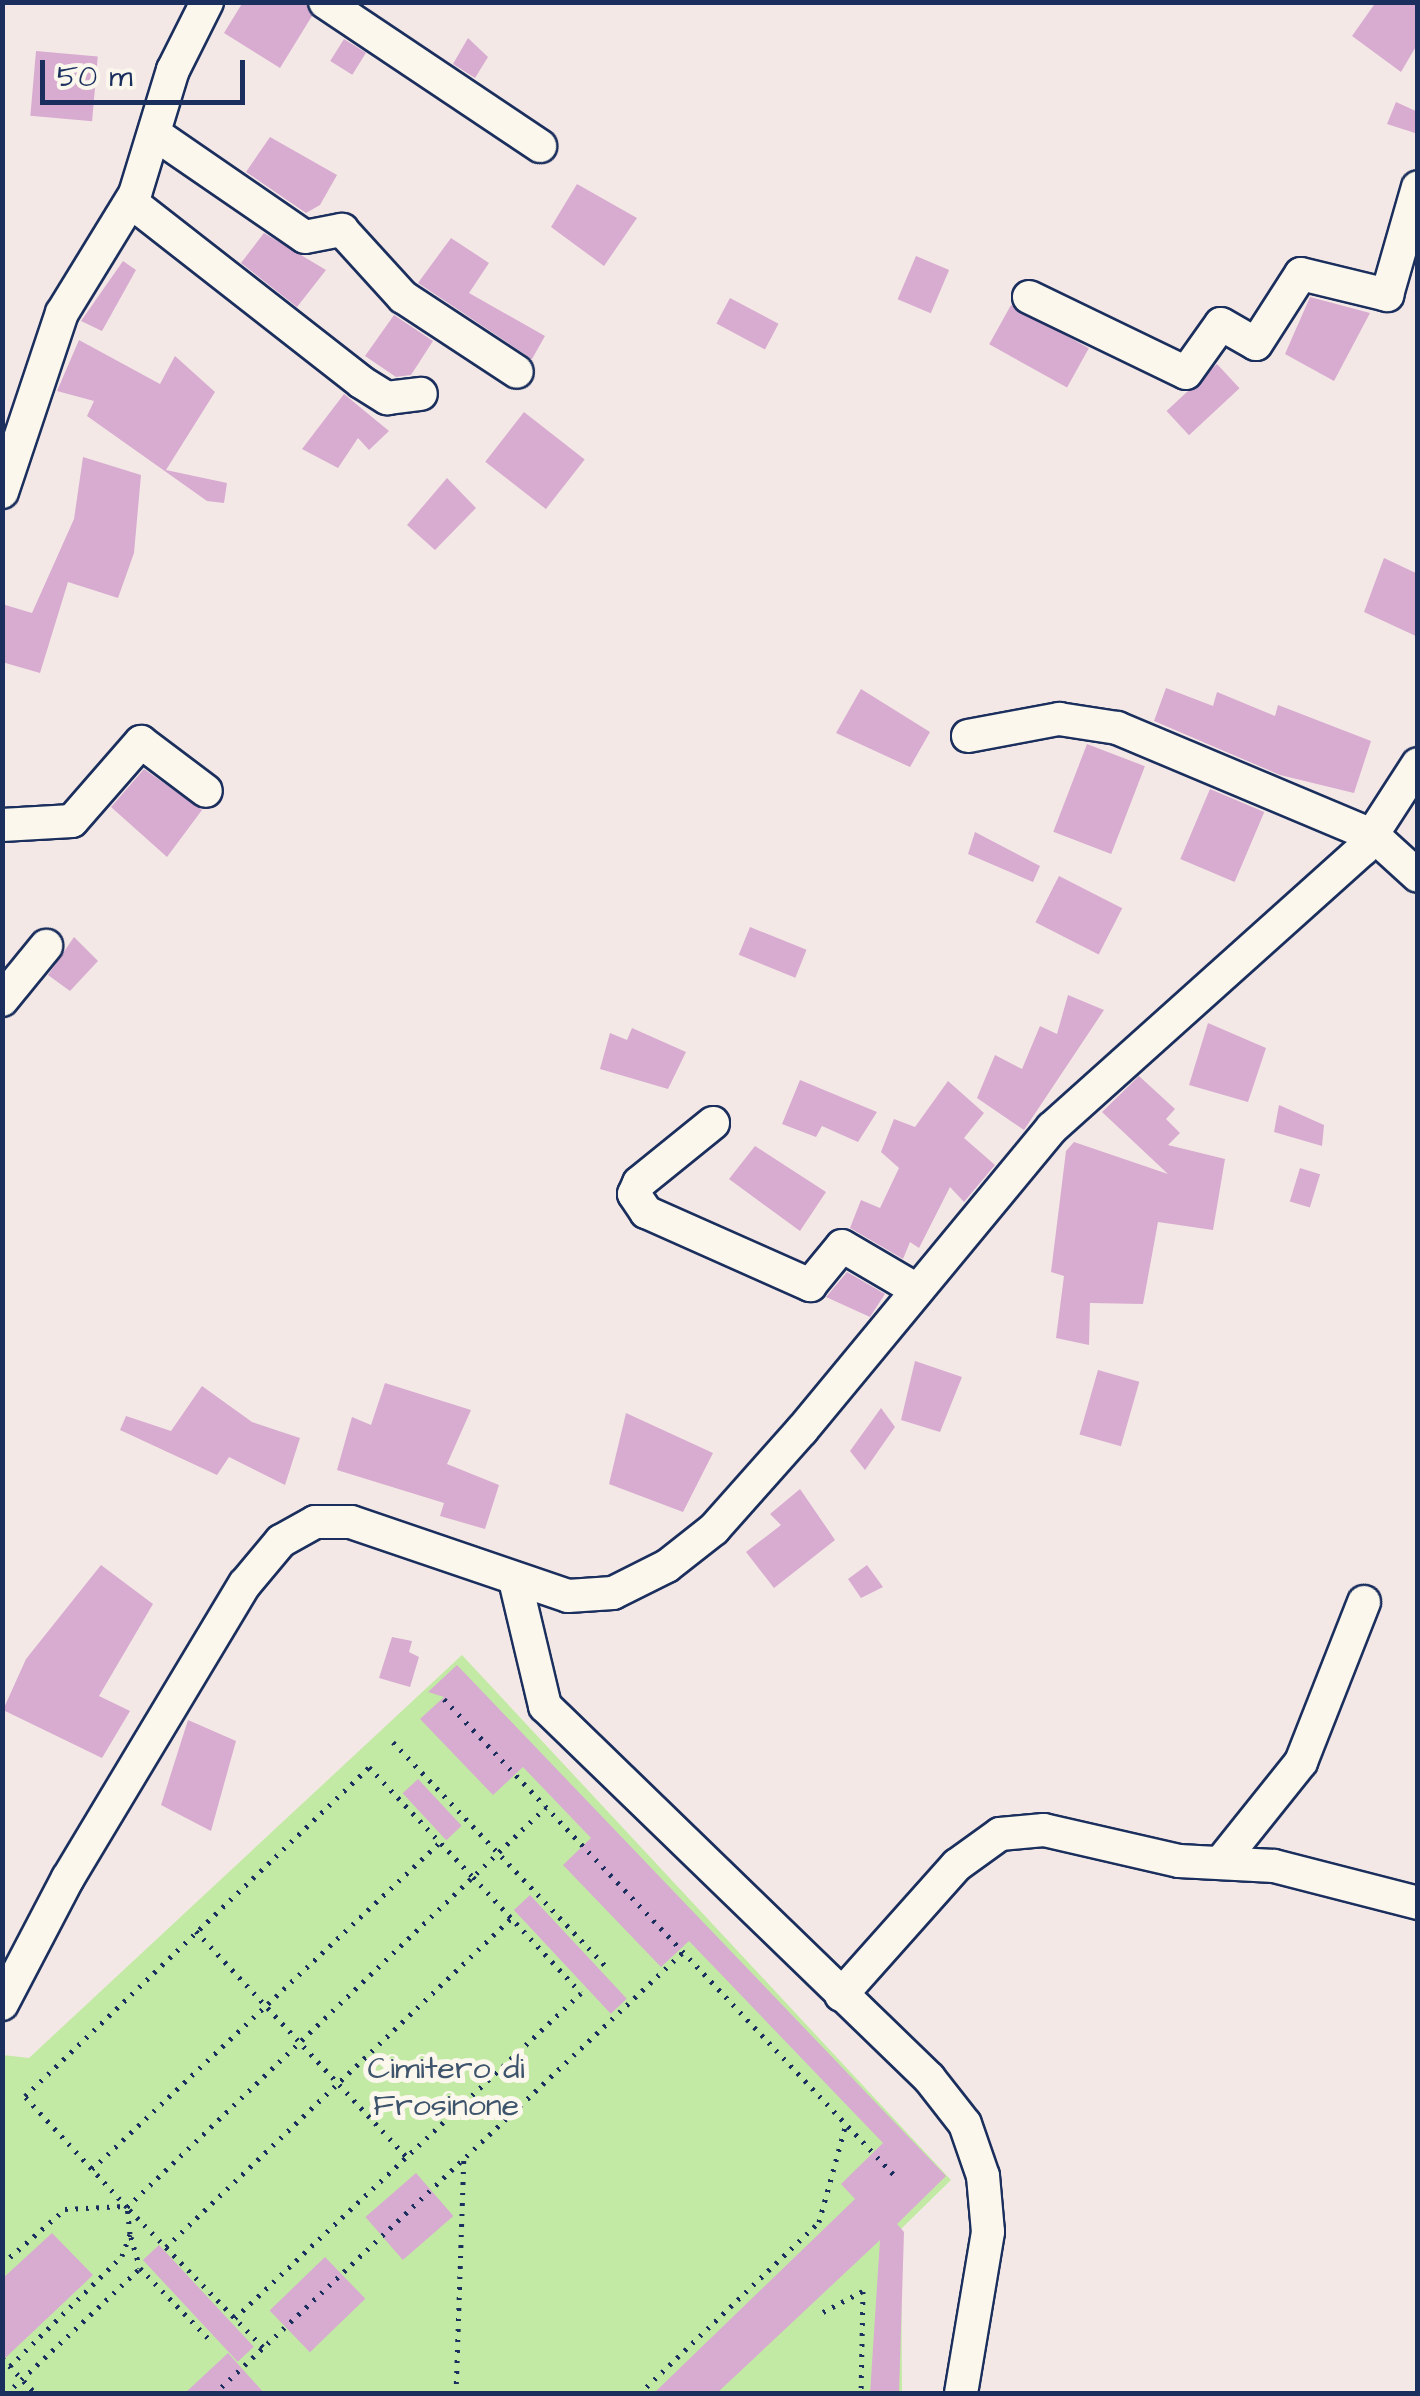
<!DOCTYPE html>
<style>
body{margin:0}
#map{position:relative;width:1420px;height:2396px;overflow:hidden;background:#f4e8e6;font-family:"Architects Daughter",sans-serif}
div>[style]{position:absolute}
.green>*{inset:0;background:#c3eaa5}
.building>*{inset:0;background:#d7acd0;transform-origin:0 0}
.path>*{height:5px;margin-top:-2.5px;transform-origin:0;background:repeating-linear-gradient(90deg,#1b2f5e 0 2.5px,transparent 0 10.5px)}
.roads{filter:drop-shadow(2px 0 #1b2f5e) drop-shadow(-2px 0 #1b2f5e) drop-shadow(0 2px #1b2f5e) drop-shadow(0 -2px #1b2f5e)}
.minor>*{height:32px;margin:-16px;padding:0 16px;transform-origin:16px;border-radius:16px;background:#fbf7ec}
span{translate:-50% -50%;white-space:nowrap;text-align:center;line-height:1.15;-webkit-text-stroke:10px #fbf7ec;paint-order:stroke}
.park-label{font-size:32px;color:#3d546c}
.frame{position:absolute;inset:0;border:5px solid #1b2f5e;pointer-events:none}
.scale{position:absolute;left:40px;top:60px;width:205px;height:45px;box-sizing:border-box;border:5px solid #1b2f5e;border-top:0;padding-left:12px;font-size:30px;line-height:35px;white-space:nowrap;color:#1b2f5e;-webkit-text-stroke:8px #fbf7ec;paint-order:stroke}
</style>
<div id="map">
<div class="green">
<div style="clip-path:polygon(462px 1655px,951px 2180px,901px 2229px,902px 2393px,3px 2394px,3px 2055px,29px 2058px)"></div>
</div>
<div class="building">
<div style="clip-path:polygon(243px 2px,305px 2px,312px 16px,280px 68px,224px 33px)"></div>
<div style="clip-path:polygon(1376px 2px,1418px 2px,1418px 43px,1401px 72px,1352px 36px)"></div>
<div style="clip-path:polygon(468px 38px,488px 57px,475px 78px,453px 64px)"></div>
<div style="left:344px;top:39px;width:26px;height:26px;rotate:32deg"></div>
<div style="left:36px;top:51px;width:62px;height:65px;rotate:5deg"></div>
<div style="clip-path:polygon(1396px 102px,1418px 112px,1418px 134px,1387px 124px)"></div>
<div style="clip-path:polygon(270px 137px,337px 175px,320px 205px,306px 213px,246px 172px)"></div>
<div style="clip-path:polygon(577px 184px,637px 218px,604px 266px,551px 227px)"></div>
<div style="clip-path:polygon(264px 233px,326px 270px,297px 307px,241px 263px)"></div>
<div style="clip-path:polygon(451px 238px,489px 263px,469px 293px,545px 336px,532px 359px,418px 283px)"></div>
<div style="left:916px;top:256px;width:36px;height:47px;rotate:23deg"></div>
<div style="clip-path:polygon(123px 261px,136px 270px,102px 331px,81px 321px)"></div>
<div style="clip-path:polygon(1310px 297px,1370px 313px,1334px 381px,1285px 354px)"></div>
<div style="left:730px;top:298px;width:55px;height:29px;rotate:28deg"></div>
<div style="left:1011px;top:305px;width:89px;height:45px;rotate:29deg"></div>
<div style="clip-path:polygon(394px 315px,433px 341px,411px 375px,396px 377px,365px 356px)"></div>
<div style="clip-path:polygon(79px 340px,160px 384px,175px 356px,215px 392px,166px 470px,227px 483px,224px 503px,207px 501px,87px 416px,94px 401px,57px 391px)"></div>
<div style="left:1217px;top:364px;width:33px;height:69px;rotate:47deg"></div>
<div style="clip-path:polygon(344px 394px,389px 431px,369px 450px,358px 438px,338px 468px,302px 449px)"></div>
<div style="left:524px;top:412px;width:77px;height:63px;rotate:38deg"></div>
<div style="clip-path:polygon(83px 457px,141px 475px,134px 553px,118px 598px,68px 582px,40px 673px,2px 662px,2px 604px,32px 613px,74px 519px)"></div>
<div style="clip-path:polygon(447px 478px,476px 508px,435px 550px,407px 525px)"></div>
<div style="clip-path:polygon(1384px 558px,1418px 574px,1418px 637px,1364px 612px)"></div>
<div style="clip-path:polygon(1166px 688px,1213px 706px,1217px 692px,1275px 716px,1278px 705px,1371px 741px,1354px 793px,1280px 775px,1154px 721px)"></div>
<div style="clip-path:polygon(861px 689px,930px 732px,910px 767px,836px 733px)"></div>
<div style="left:1087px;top:744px;width:62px;height:94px;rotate:21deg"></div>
<div style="clip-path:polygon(144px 769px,202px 810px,167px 857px,111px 807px)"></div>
<div style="left:1210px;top:789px;width:59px;height:76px;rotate:23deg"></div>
<div style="clip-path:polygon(975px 832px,1040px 866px,1033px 882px,968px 854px)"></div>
<div style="left:1059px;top:876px;width:71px;height:52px;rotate:27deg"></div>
<div style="left:750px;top:927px;width:61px;height:30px;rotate:22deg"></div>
<div style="clip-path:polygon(74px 937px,98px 961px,70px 991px,48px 975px)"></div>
<div style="clip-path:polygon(1068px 995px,1104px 1010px,1024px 1130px,977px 1098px,995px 1055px,1022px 1069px,1040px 1026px,1057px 1034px)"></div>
<div style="clip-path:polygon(1208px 1023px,1266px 1048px,1248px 1102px,1189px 1085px)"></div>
<div style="clip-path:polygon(632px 1028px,686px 1052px,668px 1089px,600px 1069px,610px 1033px,627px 1040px)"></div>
<div style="clip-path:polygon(1139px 1076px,1175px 1109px,1166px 1119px,1180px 1133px,1168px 1145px,1225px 1159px,1213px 1230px,1158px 1222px,1143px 1304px,1090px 1303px,1089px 1345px,1056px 1338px,1064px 1276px,1051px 1272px,1066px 1151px,1074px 1142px,1168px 1174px,1102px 1112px)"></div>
<div style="clip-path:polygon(800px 1080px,877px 1112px,858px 1142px,822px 1126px,816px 1137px,782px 1124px)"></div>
<div style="clip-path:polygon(948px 1081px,984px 1113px,964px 1138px,995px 1165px,964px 1202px,950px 1187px,919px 1248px,910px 1242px,903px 1259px,850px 1228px,861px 1200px,880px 1208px,899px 1168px,881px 1152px,894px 1119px,915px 1127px)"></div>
<div style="clip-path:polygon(1279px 1105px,1324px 1125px,1322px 1146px,1274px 1132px)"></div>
<div style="clip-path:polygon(755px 1146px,826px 1192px,800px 1231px,729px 1179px)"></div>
<div style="left:1300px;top:1168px;width:21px;height:35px;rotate:17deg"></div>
<div style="clip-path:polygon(847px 1272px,885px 1294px,870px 1317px,826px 1297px)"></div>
<div style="clip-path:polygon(915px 1361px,962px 1377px,940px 1432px,901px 1420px)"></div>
<div style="left:1098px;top:1370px;width:43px;height:67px;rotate:16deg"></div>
<div style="clip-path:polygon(385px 1383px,471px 1410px,447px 1464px,499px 1485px,485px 1529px,440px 1516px,444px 1503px,337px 1470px,352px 1417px,371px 1425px)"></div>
<div style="clip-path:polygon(202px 1386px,252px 1422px,300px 1438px,285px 1485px,229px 1457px,217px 1475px,120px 1430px,126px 1416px,171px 1431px)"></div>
<div style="clip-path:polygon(881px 1408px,895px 1427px,865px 1470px,850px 1451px)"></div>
<div style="clip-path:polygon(626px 1413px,713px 1453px,683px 1512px,609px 1484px)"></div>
<div style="clip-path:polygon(800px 1489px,835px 1540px,774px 1588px,746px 1552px,781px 1525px,770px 1514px)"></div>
<div style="clip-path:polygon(101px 1565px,153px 1604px,99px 1696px,130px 1711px,102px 1758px,3px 1710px,26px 1659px)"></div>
<div style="clip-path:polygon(867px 1565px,883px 1587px,861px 1598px,848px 1579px)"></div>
<div style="clip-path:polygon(392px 1637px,412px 1641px,409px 1652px,419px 1657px,410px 1687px,379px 1678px)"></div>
<div style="clip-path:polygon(457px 1665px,946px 2176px,897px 2224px,904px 2232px,899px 2394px,870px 2394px,880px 2240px,716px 2394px,653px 2394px,855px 2199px,841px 2184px,883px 2143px,689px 1941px,661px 1967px,563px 1865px,591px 1838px,523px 1767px,493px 1795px,420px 1719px,444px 1697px,428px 1692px)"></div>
<div style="clip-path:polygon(188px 1720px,236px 1741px,211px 1831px,161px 1805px)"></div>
<div style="left:418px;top:1779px;width:64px;height:21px;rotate:47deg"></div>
<div style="left:530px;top:1895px;width:142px;height:22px;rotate:47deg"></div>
<div style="left:416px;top:2173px;width:57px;height:67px;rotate:49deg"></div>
<div style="clip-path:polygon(52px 2233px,93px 2275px,2px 2361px,2px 2279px)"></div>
<div style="left:159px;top:2245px;width:139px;height:22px;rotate:47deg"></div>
<div style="left:325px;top:2257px;width:58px;height:77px;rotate:46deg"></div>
<div style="clip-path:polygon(228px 2353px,265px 2394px,184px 2394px)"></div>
</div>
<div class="path">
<div style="left:444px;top:1699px;width:658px;rotate:46.6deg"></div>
<div style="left:393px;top:1742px;width:314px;rotate:46.5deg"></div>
<div style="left:196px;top:1931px;width:309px;rotate:47deg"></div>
<div style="left:25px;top:2096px;width:476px;rotate:-43.7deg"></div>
<div style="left:369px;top:1767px;width:151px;rotate:46.6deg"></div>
<div style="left:473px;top:1877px;width:158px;rotate:47deg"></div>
<div style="left:581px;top:1993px;width:475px;rotate:136.8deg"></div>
<div style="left:92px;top:2169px;width:478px;rotate:-43.2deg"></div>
<div style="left:131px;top:2237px;width:32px;rotate:74deg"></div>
<div style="left:140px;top:2268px;width:99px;rotate:45.8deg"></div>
<div style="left:166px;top:2247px;width:477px;rotate:-43.6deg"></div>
<div style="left:2px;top:2264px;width:84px;rotate:-41.1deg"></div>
<div style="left:65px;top:2209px;width:59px;rotate:-2.9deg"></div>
<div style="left:823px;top:2312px;width:45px;rotate:-27.7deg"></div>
<div style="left:863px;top:2291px;width:103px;rotate:91.1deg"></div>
<div style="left:263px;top:2347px;width:195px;rotate:-134.2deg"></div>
<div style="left:127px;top:2207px;width:579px;rotate:-43.67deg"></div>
<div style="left:2px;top:2358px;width:50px;rotate:46.6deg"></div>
<div style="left:10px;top:2366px;width:157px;rotate:-44.5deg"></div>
<div style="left:122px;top:2256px;width:23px;rotate:-70deg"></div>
<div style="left:130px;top:2234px;width:27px;rotate:-96deg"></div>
<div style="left:127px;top:2207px;width:156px;rotate:-132.7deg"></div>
<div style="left:6px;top:2394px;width:184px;rotate:-43.2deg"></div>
<div style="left:214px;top:2394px;width:644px;rotate:-43.3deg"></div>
<div style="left:456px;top:2394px;width:236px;rotate:-88.1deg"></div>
<div style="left:639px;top:2394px;width:249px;rotate:-43.7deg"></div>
<div style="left:819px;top:2222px;width:102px;rotate:-74.6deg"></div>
</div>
<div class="roads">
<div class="minor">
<div style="left:325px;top:2px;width:259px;rotate:33.8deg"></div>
<div style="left:158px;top:136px;width:178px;rotate:34.5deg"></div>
<div style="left:305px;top:237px;width:38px;rotate:-11deg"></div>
<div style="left:342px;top:230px;width:91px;rotate:47.7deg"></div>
<div style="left:403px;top:297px;width:136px;rotate:33.3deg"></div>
<div style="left:131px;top:202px;width:292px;rotate:38deg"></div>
<div style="left:361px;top:382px;width:31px;rotate:32deg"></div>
<div style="left:387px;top:398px;width:34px;rotate:-7deg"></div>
<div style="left:1029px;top:297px;width:174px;rotate:25.8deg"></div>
<div style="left:1186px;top:373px;width:60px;rotate:-54.5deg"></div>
<div style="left:1221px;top:324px;width:40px;rotate:29.7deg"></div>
<div style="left:1256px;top:344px;width:83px;rotate:-57.3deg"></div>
<div style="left:1301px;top:274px;width:89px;rotate:13.7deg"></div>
<div style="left:1387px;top:295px;width:112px;rotate:-74deg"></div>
<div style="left:2px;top:492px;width:189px;rotate:-71.5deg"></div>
<div style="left:62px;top:313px;width:140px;rotate:-58.5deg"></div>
<div style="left:135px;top:194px;width:130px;rotate:-73deg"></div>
<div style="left:173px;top:70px;width:76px;rotate:-63.4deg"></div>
<div style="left:968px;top:736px;width:93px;rotate:-10.6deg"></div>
<div style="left:1059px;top:719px;width:59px;rotate:8.8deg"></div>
<div style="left:1117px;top:728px;width:279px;rotate:22.8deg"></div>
<div style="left:1374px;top:836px;width:59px;rotate:42.3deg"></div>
<div style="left:2px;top:825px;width:70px;rotate:-3.3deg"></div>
<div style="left:72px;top:821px;width:105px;rotate:-48.9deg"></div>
<div style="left:141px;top:742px;width:81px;rotate:37deg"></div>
<div style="left:2px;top:1000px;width:70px;rotate:-50.8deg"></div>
<div style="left:713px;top:1123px;width:95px;rotate:141deg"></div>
<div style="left:639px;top:1183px;width:12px;rotate:114deg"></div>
<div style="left:634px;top:1194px;width:22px;rotate:56deg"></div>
<div style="left:646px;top:1212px;width:180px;rotate:24deg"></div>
<div style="left:810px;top:1285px;width:50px;rotate:-50.6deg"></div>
<div style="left:842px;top:1246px;width:87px;rotate:30.4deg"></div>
<div style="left:515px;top:1580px;width:130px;rotate:76.6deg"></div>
<div style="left:545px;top:1706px;width:535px;rotate:44.09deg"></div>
<div style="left:929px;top:2078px;width:58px;rotate:52deg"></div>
<div style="left:965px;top:2124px;width:55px;rotate:70.9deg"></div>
<div style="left:983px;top:2176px;width:56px;rotate:84.9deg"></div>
<div style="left:988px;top:2232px;width:164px;rotate:99.5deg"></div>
<div style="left:1221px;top:1862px;width:128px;rotate:-51.3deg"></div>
<div style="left:1301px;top:1762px;width:172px;rotate:-68.5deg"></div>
<div style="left:841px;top:1995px;width:174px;rotate:-48.3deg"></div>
<div style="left:957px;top:1865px;width:53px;rotate:-35.8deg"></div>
<div style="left:1000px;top:1834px;width:44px;rotate:-5.2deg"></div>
<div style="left:1044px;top:1830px;width:139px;rotate:12.9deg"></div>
<div style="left:1179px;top:1861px;width:95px;rotate:3deg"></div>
<div style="left:1274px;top:1866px;width:149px;rotate:14.4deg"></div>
<div style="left:2px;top:2004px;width:142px;rotate:-62.4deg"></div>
<div style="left:68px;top:1878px;width:343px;rotate:-59deg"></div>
<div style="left:245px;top:1584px;width:56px;rotate:-50.1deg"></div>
<div style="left:281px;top:1541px;width:39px;rotate:-29deg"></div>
<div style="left:315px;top:1522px;width:36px"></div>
<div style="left:351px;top:1522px;width:229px;rotate:18.8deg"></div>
<div style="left:568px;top:1596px;width:45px;rotate:-3.8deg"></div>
<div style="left:613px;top:1593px;width:60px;rotate:-26.6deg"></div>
<div style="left:667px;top:1566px;width:60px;rotate:-38.2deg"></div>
<div style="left:714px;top:1529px;width:132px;rotate:-48.4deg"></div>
<div style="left:802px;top:1430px;width:392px;rotate:-50.4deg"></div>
<div style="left:1052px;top:1128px;width:418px;rotate:-41.9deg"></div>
<div style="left:1363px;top:849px;width:101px;rotate:-57.1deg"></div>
</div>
</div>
<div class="park-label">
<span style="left:446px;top:2088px">Cimitero di<br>Frosinone</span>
</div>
<div class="frame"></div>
<div class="scale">50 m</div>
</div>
